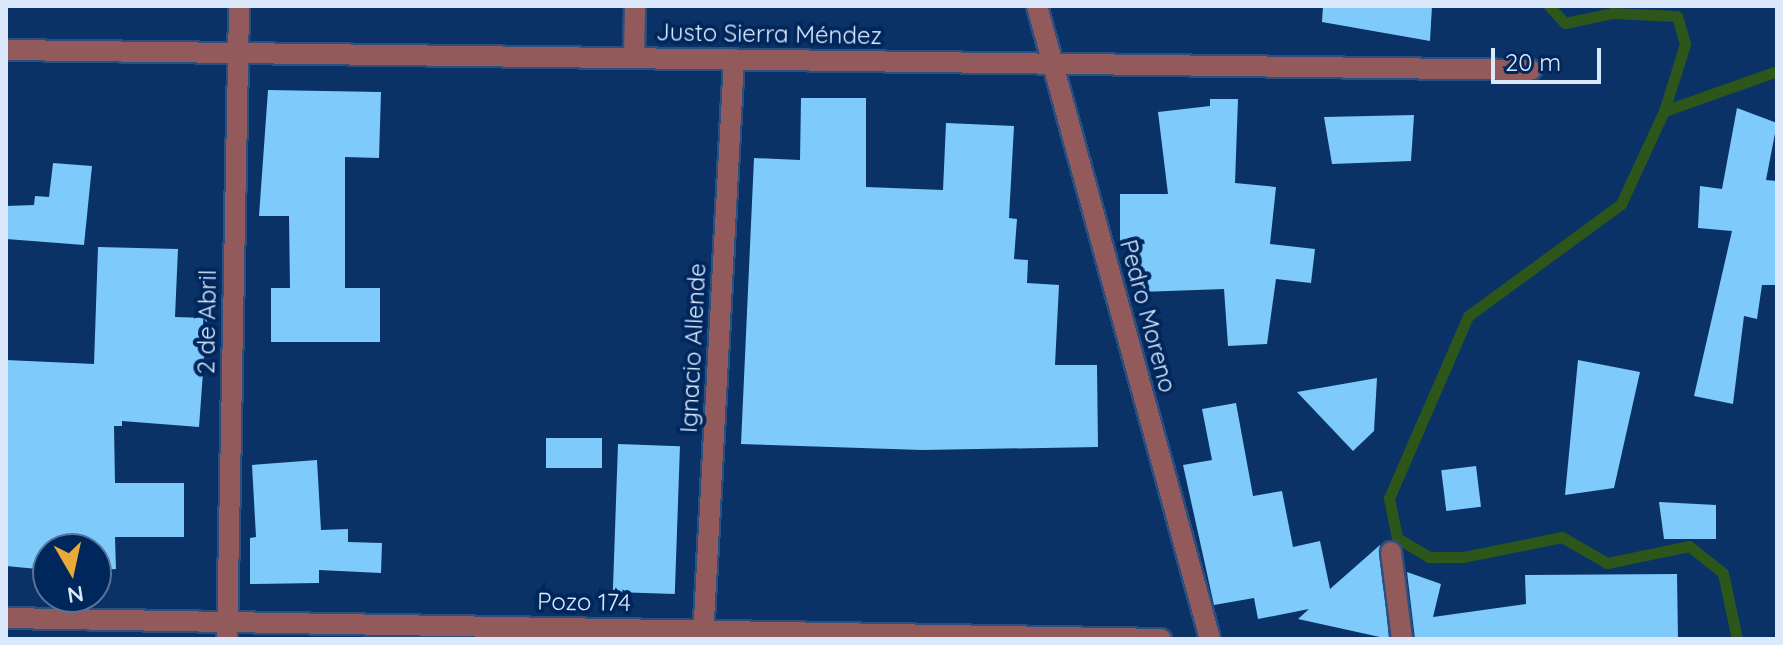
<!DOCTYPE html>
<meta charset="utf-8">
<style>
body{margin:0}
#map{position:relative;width:1783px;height:645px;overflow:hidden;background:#0a3267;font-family:Quicksand,sans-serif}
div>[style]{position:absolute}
.stream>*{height:11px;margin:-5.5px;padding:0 5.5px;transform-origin:5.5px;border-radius:5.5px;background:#2d561a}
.building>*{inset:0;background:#7dcafb;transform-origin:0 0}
.roads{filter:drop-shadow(2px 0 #2b4f7f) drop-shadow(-2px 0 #2b4f7f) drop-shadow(0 2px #2b4f7f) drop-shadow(0 -2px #2b4f7f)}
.minor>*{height:20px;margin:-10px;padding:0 10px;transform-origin:10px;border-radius:10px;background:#935a5c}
span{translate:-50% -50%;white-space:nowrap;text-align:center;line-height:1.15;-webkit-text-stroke:8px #00275c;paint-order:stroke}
.street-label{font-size:24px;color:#dbe8fc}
.frame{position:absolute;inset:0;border:8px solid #dbe8fc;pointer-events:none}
.north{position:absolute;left:32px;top:533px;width:80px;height:80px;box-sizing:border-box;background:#00275c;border:2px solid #58749c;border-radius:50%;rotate:171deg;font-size:22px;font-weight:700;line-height:32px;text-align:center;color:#dbe8fc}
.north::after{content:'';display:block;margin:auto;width:28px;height:36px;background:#eaaa38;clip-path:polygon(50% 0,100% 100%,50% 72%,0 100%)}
.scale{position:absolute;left:1491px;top:48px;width:110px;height:36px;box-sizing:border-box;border:4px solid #dbe8fc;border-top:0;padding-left:10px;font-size:24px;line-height:28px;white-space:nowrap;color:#dbe8fc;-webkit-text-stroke:6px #00275c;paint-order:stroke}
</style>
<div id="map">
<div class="stream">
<div style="left:1549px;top:6px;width:23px;rotate:47deg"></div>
<div style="left:1565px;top:23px;width:48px;rotate:-12deg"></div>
<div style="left:1612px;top:13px;width:65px;rotate:2.6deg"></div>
<div style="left:1677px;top:16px;width:29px;rotate:74deg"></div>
<div style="left:1685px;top:44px;width:70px;rotate:107.4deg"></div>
<div style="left:1737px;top:639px;width:67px;rotate:-102deg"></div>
<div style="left:1723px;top:573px;width:43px;rotate:-141.5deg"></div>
<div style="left:1689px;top:546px;width:84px;rotate:168.3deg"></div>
<div style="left:1607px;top:563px;width:52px;rotate:-150deg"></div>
<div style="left:1562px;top:537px;width:100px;rotate:168.5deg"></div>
<div style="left:1464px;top:557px;width:35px;rotate:180deg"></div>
<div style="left:1429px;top:557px;width:37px;rotate:-149deg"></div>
<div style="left:1397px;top:538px;width:41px;rotate:-101.3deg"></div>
<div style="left:1389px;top:498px;width:198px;rotate:-66.5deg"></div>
<div style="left:1468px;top:316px;width:190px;rotate:-36.2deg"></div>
<div style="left:1621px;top:204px;width:102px;rotate:-65.2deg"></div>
<div style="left:1664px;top:111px;width:120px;rotate:-19.5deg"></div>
</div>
<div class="building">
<div style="clip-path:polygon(1323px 6px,1432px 6px,1430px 41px,1322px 22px)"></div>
<div style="clip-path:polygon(268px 90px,381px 92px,379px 158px,345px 157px,345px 288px,380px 288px,380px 342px,271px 342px,271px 288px,290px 288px,289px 216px,259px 216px)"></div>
<div style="clip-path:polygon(801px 98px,866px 98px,866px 187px,943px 190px,946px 123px,1014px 126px,1009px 218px,1017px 219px,1014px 259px,1028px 260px,1027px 283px,1059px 285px,1055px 365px,1097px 365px,1098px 447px,922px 450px,741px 444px,754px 158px,800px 160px)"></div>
<div style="clip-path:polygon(1210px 99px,1238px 99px,1235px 183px,1276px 187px,1270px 244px,1315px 249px,1311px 283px,1276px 279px,1267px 344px,1228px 346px,1224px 289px,1140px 292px,1138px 245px,1120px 245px,1120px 194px,1168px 194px,1158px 112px,1210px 106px)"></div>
<div style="clip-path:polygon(1737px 108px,1777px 123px,1766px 180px,1777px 181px,1777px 285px,1762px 285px,1757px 319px,1744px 316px,1733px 404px,1694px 396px,1732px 231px,1698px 228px,1700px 186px,1722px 189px)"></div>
<div style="clip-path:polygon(1414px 115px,1411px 161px,1332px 164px,1324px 117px)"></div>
<div style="clip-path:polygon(53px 163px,92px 166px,84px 245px,6px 239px,6px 206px,34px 205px,35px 196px,49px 197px)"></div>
<div style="clip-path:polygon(98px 247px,178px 249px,175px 317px,207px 318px,199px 427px,122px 421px,122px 426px,114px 426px,115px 483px,184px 483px,184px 537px,115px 537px,116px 569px,96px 570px,96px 549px,48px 549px,48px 570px,6px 566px,6px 360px,94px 364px)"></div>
<div style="clip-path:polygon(1578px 360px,1640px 372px,1614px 488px,1565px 495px)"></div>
<div style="clip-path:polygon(1377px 378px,1374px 431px,1353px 451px,1297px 392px)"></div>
<div style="clip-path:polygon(1236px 403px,1253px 496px,1282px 491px,1293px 547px,1320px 541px,1330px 589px,1380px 545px,1389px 639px,1298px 619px,1309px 609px,1258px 619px,1254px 598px,1214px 605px,1183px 465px,1212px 460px,1202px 409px)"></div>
<div style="left:546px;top:438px;width:56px;height:30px"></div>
<div style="left:618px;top:444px;width:62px;height:148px;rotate:2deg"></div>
<div style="clip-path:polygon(317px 460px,321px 530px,348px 529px,348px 542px,382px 543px,381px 573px,319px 570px,319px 583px,250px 584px,250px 538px,256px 537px,252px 465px)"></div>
<div style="left:1476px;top:466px;width:41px;height:35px;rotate:83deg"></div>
<div style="clip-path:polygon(1659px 502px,1716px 505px,1716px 539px,1664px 539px)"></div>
<div style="clip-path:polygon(1407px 572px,1441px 584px,1433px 617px,1526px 604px,1525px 575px,1677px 574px,1678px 639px,1415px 639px)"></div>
</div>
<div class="roads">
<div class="minor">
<div style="left:1037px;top:6px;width:656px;rotate:74.71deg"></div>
<div style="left:6px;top:50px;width:1525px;rotate:0.75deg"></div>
<div style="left:634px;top:58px;width:52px;rotate:-88.9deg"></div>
<div style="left:1391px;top:552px;width:88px;rotate:82.8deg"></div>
<div style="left:6px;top:618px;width:1155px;rotate:1.04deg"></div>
<div style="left:227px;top:639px;width:633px;rotate:-88.91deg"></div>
<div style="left:703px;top:639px;width:581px;rotate:-86.94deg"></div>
</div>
</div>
<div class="street-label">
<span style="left:769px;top:34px;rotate:1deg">Justo Sierra Méndez</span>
<span style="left:1148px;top:316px;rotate:75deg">Pedro Moreno</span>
<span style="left:207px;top:322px;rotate:-89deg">2 de Abril</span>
<span style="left:693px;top:348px;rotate:-87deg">Ignacio Allende</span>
<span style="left:584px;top:602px;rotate:1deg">Pozo 174</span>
</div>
<div class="frame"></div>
<div class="north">N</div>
<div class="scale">20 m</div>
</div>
